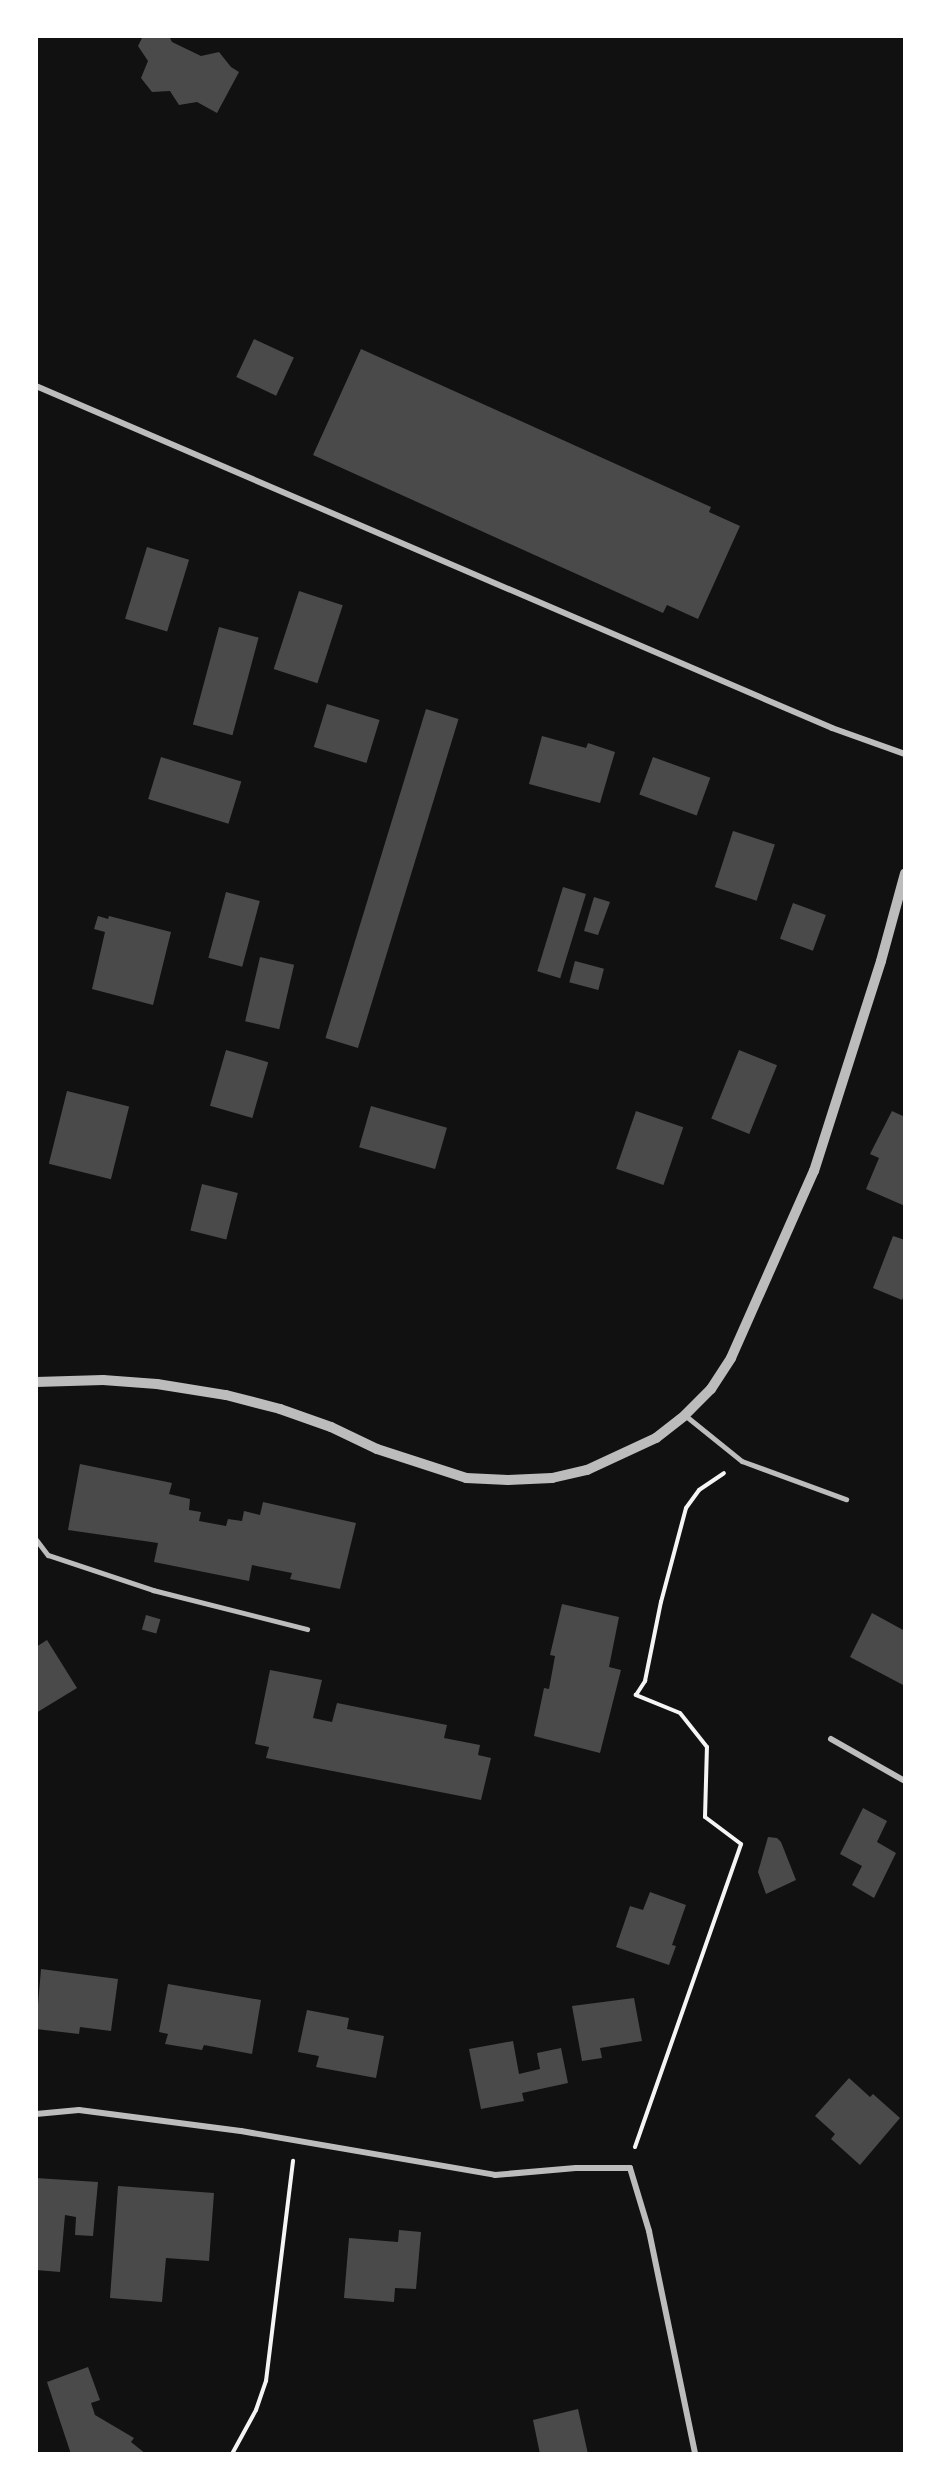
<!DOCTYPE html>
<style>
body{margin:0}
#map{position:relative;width:941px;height:2490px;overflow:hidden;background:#111;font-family:Montserrat,sans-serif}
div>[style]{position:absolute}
.building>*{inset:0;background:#4a4a4a;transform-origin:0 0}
.path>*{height:4px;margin:-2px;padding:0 2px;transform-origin:2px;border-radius:2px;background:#f5f5f5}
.service>*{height:4.5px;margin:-2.25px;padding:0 2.25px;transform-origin:2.25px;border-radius:2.25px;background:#bcbcbc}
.minor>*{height:6px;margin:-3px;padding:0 3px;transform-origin:3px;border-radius:3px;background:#bcbcbc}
.tertiary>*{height:10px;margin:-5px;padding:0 5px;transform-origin:5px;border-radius:5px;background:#bcbcbc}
span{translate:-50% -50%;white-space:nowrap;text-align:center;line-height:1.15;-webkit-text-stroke:4.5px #fff;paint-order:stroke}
.frame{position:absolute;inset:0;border:38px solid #fff;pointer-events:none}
</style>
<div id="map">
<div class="building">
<div style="clip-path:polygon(143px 36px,169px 36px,172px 42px,201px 56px,219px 52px,231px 67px,239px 72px,217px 113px,197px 102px,179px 105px,170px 91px,152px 92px,141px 78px,148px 61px,138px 46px)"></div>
<div style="left:254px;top:339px;width:44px;height:42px;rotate:25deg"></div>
<div style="clip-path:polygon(361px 349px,711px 507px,709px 512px,740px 526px,698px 619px,667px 605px,663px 613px,313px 455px)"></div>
<div style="left:147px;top:547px;width:44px;height:75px;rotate:17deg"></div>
<div style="left:299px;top:591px;width:46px;height:82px;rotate:18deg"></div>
<div style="left:219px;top:627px;width:41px;height:101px;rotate:15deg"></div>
<div style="left:327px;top:704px;width:55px;height:45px;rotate:17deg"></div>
<div style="left:426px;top:709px;width:34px;height:344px;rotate:17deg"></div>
<div style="clip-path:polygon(542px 736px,586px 748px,588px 743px,615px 752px,600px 803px,529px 784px)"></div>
<div style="left:161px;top:757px;width:84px;height:44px;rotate:17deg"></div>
<div style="left:653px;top:757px;width:61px;height:40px;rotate:20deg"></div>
<div style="left:733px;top:831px;width:44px;height:59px;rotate:18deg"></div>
<div style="left:563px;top:887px;width:24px;height:88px;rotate:17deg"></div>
<div style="left:226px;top:892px;width:35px;height:68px;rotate:15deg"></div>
<div style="clip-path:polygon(594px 897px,610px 902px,598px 935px,584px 931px)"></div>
<div style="left:793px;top:903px;width:35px;height:38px;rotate:20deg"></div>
<div style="clip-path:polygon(98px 916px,108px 919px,109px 916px,171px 932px,153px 1005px,92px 989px,105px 932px,94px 929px)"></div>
<div style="left:260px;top:957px;width:35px;height:66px;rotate:13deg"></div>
<div style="left:575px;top:961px;width:30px;height:22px;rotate:15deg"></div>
<div style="left:226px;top:1050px;width:44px;height:58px;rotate:16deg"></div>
<div style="left:739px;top:1050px;width:41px;height:74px;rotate:22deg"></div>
<div style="left:67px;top:1091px;width:64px;height:75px;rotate:14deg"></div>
<div style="left:371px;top:1106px;width:79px;height:43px;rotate:16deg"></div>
<div style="left:636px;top:1111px;width:50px;height:61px;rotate:19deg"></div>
<div style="clip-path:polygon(892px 1111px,905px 1117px,905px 1206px,866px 1189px,879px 1158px,870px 1154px)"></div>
<div style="left:202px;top:1184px;width:37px;height:48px;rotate:14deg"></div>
<div style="clip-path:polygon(893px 1236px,905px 1240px,905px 1293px,902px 1300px,873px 1288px)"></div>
<div style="clip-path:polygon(80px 1464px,172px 1483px,169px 1494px,190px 1499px,189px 1510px,201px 1512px,199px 1521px,226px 1526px,228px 1519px,242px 1521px,244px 1511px,260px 1515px,263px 1502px,356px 1523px,340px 1589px,290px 1579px,292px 1573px,252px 1565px,249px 1581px,154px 1562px,158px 1543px,68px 1530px)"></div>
<div style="clip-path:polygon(562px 1604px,619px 1617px,609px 1667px,621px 1670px,600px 1753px,534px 1736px,544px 1688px,549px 1689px,555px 1656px,550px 1655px)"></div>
<div style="clip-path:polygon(872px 1613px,905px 1631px,905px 1686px,850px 1657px)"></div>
<div style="left:146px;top:1615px;width:15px;height:15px;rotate:16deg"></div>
<div style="clip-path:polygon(47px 1640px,77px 1688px,36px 1713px,36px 1647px)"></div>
<div style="clip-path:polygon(270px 1670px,322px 1680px,313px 1718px,332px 1722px,337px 1703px,447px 1725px,444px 1738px,480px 1745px,478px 1755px,491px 1758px,481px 1800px,266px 1758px,269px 1747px,255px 1744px)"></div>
<div style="clip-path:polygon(863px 1808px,887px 1821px,877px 1842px,896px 1853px,874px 1898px,852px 1885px,862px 1866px,840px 1854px)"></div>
<div style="clip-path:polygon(768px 1837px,777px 1838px,781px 1842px,796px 1880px,766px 1894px,758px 1872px)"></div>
<div style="clip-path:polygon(650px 1892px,686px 1905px,672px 1945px,676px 1946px,669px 1965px,616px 1947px,630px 1906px,643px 1910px)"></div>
<div style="clip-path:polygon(41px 1969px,118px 1979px,111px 2031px,80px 2027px,79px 2034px,36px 2029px)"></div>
<div style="clip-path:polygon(168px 1984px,261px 2000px,252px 2054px,204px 2045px,202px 2050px,165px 2044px,168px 2034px,159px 2032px)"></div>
<div style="clip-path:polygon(634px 1998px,642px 2041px,600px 2048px,602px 2058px,582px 2061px,572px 2006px)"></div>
<div style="clip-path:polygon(307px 2010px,349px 2018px,347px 2029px,384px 2036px,376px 2078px,316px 2067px,319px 2056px,298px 2052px)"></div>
<div style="clip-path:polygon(513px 2041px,519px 2074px,540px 2069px,537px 2053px,561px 2048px,568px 2083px,522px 2093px,524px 2101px,481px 2109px,469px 2049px)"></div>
<div style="clip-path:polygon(849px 2078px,870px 2097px,873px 2094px,900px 2118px,860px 2165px,831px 2139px,835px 2134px,815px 2116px)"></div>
<div style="clip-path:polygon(36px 2178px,98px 2182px,93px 2236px,75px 2235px,76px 2217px,65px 2215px,60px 2272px,36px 2270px)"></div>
<div style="clip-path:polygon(118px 2186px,214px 2193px,209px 2261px,166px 2258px,162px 2302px,110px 2298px)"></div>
<div style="clip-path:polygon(399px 2230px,421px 2232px,416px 2289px,395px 2288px,394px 2302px,344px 2298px,349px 2238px,398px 2242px)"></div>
<div style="clip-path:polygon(88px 2367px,100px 2400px,91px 2403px,95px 2415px,134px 2438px,131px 2442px,146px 2454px,71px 2454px,47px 2382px)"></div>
<div style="clip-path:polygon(578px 2409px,588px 2454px,540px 2454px,533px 2420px)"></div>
</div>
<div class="path">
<div style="left:635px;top:2147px;width:321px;rotate:-70.7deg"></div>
<div style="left:741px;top:1844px;width:45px;rotate:-143.1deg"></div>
<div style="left:705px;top:1817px;width:70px;rotate:-88.4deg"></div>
<div style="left:707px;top:1747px;width:43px;rotate:-128.5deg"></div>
<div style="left:680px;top:1713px;width:48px;rotate:-157.8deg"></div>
<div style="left:636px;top:1695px;width:17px;rotate:-57deg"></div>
<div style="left:645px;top:1681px;width:81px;rotate:-78.6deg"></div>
<div style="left:661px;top:1602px;width:97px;rotate:-75.1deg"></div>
<div style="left:686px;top:1508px;width:22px;rotate:-54deg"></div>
<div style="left:699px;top:1490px;width:30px;rotate:-34deg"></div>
<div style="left:232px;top:2454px;width:50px;rotate:-61.4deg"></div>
<div style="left:256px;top:2410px;width:31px;rotate:-71deg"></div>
<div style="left:266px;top:2381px;width:222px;rotate:-83deg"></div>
</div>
<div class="service">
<div style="left:685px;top:1415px;width:73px;rotate:38.9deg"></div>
<div style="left:742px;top:1461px;width:111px;rotate:20.1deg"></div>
<div style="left:36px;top:1539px;width:20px;rotate:53deg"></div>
<div style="left:48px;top:1555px;width:111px;rotate:18.4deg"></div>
<div style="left:153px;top:1590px;width:159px;rotate:14.2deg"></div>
</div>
<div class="minor">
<div style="left:36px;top:386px;width:866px;rotate:23.25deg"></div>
<div style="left:832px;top:728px;width:77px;rotate:19.6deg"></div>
<div style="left:831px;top:1739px;width:85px;rotate:29.6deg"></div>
<div style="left:36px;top:2114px;width:43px;rotate:-5.3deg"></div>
<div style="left:79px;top:2110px;width:163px;rotate:7.4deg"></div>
<div style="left:241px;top:2131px;width:258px;rotate:9.8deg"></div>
<div style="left:495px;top:2175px;width:81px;rotate:-4.9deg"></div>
<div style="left:576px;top:2168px;width:54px"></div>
<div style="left:630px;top:2168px;width:66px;rotate:73.2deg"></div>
<div style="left:649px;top:2231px;width:228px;rotate:78.3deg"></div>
</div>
<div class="tertiary">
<div style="left:36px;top:1382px;width:67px;rotate:-1.7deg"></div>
<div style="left:103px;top:1380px;width:54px;rotate:4.2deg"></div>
<div style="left:157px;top:1384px;width:70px;rotate:9.1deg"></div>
<div style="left:226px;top:1395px;width:56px;rotate:14.5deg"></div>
<div style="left:280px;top:1409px;width:54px;rotate:19.4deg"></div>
<div style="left:331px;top:1427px;width:51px;rotate:25.6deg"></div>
<div style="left:377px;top:1449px;width:94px;rotate:18deg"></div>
<div style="left:466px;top:1478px;width:42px;rotate:2.7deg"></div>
<div style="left:508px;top:1480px;width:44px;rotate:-2.6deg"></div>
<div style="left:552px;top:1478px;width:36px;rotate:-13deg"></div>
<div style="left:587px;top:1470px;width:76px;rotate:-24.9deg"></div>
<div style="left:656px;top:1438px;width:37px;rotate:-38deg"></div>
<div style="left:685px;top:1415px;width:37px;rotate:-45deg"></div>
<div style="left:711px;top:1389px;width:37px;rotate:-57deg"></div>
<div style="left:731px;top:1358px;width:205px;rotate:-66.1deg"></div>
<div style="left:814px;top:1171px;width:220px;rotate:-72.3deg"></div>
<div style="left:881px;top:961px;width:91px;rotate:-74.7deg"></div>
</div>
<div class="frame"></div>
</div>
